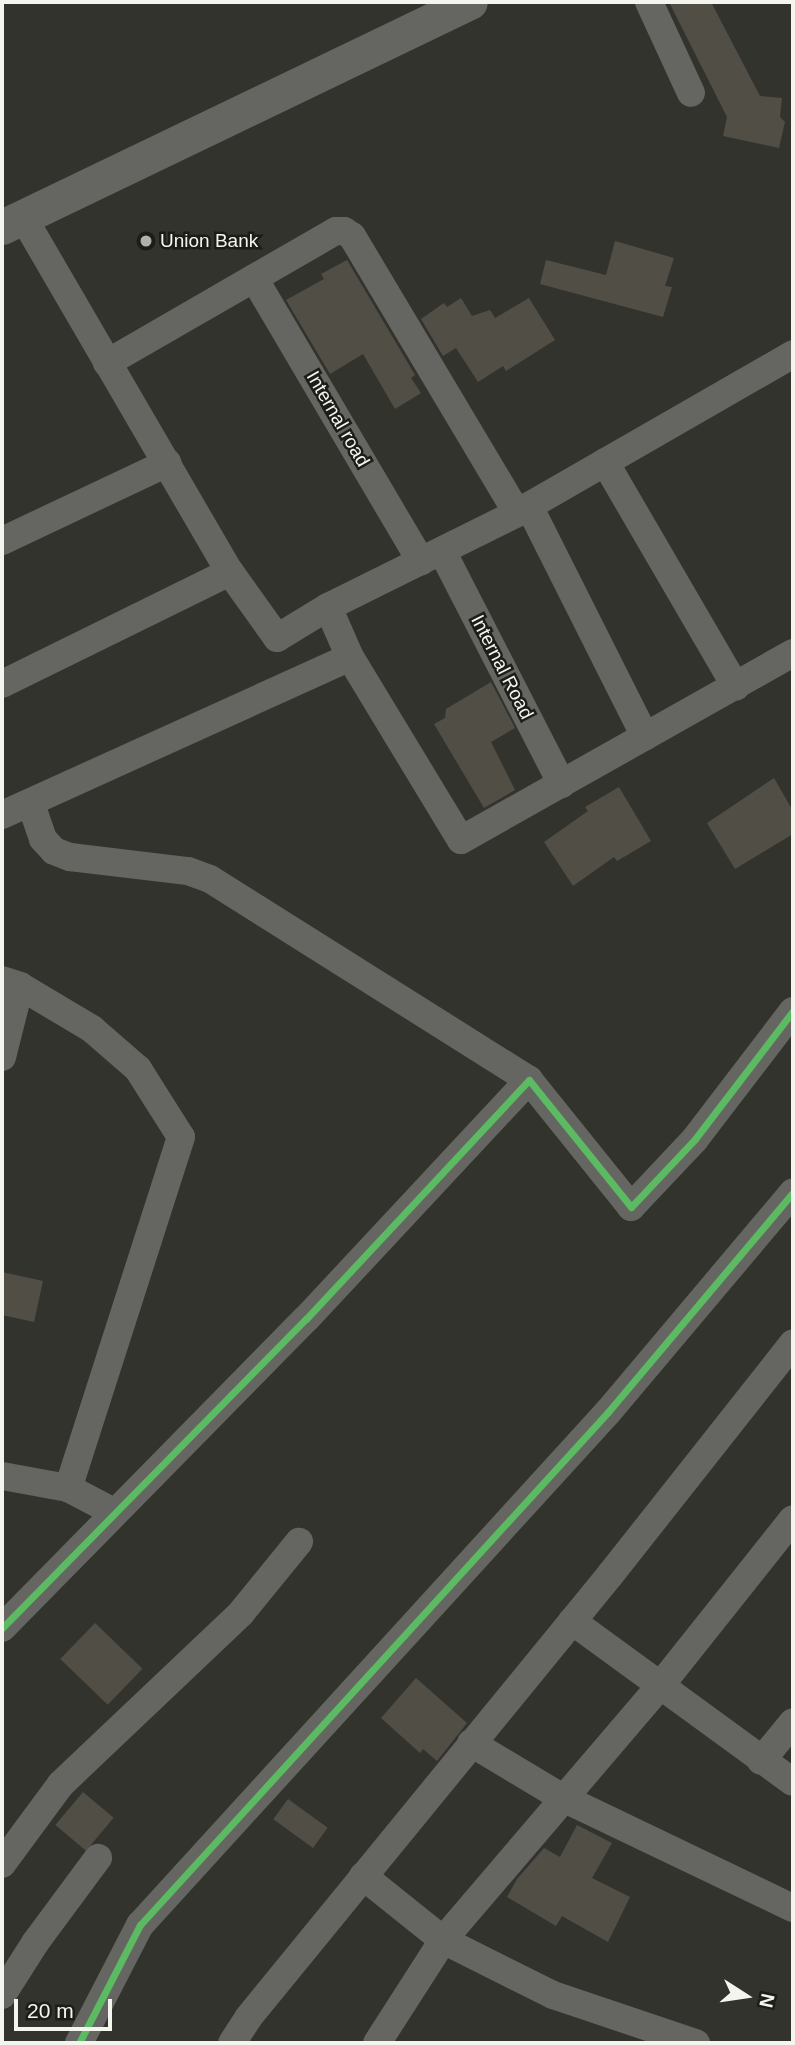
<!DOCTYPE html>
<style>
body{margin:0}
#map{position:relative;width:795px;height:2045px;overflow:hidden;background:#33332e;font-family:Helvetica,sans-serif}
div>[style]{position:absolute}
.building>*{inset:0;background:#514e45;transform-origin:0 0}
.minor>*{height:28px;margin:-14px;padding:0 14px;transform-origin:14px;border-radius:14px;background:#656662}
.tertiary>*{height:35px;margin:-17.5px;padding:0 17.5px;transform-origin:17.5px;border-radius:17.5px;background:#656662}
.cycleway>*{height:7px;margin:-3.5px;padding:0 3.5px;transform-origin:3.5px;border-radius:3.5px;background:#5cba63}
.dots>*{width:19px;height:19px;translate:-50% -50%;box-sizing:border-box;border:4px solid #1c1d18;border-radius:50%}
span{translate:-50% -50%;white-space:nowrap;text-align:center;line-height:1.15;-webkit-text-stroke:5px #1c1d18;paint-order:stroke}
.poi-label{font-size:19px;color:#f4f5ee}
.left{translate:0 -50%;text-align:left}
.street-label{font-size:19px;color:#f4f5ee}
.frame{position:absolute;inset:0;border:4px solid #f4f5ee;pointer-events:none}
.north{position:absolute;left:711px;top:1961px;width:70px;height:70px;-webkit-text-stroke:5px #1c1d18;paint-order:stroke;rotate:102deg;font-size:19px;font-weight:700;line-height:28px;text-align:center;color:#f4f5ee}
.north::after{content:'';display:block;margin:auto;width:24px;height:32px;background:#f4f5ee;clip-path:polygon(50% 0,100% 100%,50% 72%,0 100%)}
.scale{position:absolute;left:14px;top:1999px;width:98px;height:32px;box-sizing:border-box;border:4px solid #f4f5ee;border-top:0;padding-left:9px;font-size:21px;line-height:24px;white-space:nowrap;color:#f4f5ee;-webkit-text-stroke:5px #1c1d18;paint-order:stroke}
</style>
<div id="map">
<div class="building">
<div style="clip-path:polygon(669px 2px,711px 2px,760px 96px,782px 98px,780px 117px,785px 122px,779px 148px,723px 136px,727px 117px)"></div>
<div style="clip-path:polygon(615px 241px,674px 258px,665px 286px,672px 287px,663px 317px,540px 284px,546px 260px,606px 275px)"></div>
<div style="clip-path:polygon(347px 260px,415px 375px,411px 378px,421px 393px,395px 409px,363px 354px,330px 374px,286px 300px,324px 279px,321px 274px)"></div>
<div style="clip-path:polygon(461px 298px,472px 316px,490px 310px,495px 318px,529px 298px,555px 340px,506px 371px,503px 366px,478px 382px,456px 348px,443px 356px,421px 319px,444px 303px,447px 307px)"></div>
<div style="clip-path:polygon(491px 682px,515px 728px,491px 742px,515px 790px,484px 808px,434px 724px,445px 718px,446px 709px)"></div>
<div style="clip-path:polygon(774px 778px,793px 811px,793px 834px,735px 869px,707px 823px)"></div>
<div style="clip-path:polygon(619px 787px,651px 841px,617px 861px,614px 857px,573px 886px,544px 842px,588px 811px,585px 807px)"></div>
<div style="clip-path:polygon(2px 1272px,43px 1281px,34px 1322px,2px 1315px)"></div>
<div style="left:95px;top:1623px;width:66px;height:50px;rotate:44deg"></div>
<div style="clip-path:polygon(416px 1678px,467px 1723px,437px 1761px,423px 1749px,420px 1753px,381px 1718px)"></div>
<div style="left:83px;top:1792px;width:40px;height:43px;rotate:40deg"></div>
<div style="left:288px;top:1799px;width:49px;height:25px;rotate:36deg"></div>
<div style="clip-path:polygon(577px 1825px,612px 1843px,592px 1878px,630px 1897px,608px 1942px,562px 1916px,556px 1926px,507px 1897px,517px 1879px,544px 1848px,560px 1857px)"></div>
</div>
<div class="minor">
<div style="left:649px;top:2px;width:100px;rotate:65.2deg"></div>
<div style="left:23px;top:217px;width:411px;rotate:59.8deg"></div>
<div style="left:230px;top:572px;width:81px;rotate:54.5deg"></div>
<div style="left:277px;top:638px;width:60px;rotate:-31.3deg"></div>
<div style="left:328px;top:607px;width:211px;rotate:-26.4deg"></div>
<div style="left:517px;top:513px;width:319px;rotate:-29.9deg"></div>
<div style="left:254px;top:278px;width:329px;rotate:59.5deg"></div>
<div style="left:107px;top:363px;width:264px;rotate:-30deg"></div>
<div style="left:336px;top:231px;width:8px"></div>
<div style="left:344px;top:231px;width:9px;rotate:32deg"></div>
<div style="left:352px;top:236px;width:322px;rotate:59.2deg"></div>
<div style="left:605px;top:462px;width:260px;rotate:59.8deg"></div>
<div style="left:529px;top:506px;width:258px;rotate:63.3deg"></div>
<div style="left:2px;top:541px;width:183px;rotate:-25.3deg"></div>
<div style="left:442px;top:551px;width:262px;rotate:62.8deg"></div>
<div style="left:328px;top:607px;width:55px;rotate:66.3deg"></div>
<div style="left:350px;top:657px;width:214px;rotate:58.8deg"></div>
<div style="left:461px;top:840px;width:381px;rotate:-29.4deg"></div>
<div style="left:2px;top:684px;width:254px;rotate:-26.2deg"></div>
<div style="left:31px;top:804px;width:37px;rotate:71deg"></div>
<div style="left:43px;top:839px;width:16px;rotate:47deg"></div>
<div style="left:54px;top:851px;width:17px;rotate:21deg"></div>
<div style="left:70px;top:857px;width:119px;rotate:6.8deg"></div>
<div style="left:188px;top:871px;width:23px;rotate:20deg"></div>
<div style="left:210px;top:879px;width:377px;rotate:32.2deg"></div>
<div style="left:2px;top:815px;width:382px;rotate:-24.4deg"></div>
<div style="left:2px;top:980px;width:19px;rotate:18deg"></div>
<div style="left:20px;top:986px;width:84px;rotate:30.8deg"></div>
<div style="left:92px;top:1029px;width:61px;rotate:41deg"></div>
<div style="left:138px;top:1069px;width:80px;rotate:57.7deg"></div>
<div style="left:181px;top:1137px;width:369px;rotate:107.8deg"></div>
<div style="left:2px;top:1057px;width:73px;rotate:-75.8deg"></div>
<div style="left:2px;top:1476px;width:67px;rotate:10.3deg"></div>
<div style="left:68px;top:1488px;width:52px;rotate:27.6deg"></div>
<div style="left:572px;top:1621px;width:273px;rotate:36.1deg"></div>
<div style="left:2px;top:1628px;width:433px;rotate:-45.5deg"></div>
<div style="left:306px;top:1319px;width:327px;rotate:-47deg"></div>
<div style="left:529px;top:1080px;width:163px;rotate:51.2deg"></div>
<div style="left:631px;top:1207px;width:93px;rotate:-46.7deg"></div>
<div style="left:695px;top:1139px;width:161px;rotate:-52.6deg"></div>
<div style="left:471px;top:1743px;width:107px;rotate:30.9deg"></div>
<div style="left:563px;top:1798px;width:255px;rotate:25.6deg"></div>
<div style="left:761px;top:1761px;width:50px;rotate:-50.6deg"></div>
<div style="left:2px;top:1864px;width:99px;rotate:-53.6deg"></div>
<div style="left:61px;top:1784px;width:248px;rotate:-43.5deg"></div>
<div style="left:241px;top:1613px;width:92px;rotate:-50.8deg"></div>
<div style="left:363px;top:1876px;width:102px;rotate:38.7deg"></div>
<div style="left:443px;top:1940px;width:123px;rotate:26.6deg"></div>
<div style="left:553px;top:1995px;width:151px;rotate:18.6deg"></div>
<div style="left:2px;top:1995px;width:62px;rotate:-57.6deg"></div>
<div style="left:35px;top:1943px;width:106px;rotate:-53.5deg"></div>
<div style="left:79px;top:2043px;width:133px;rotate:-62.7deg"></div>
<div style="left:140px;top:1925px;width:694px;rotate:-47.63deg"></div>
<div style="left:608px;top:1412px;width:287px;rotate:-49.9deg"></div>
<div style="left:232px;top:2043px;width:30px;rotate:-57deg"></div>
<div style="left:248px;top:2018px;width:572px;rotate:-50.75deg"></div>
<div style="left:610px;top:1575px;width:295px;rotate:-51.7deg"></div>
<div style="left:377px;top:2043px;width:122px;rotate:-57.3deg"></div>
<div style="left:443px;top:1940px;width:334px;rotate:-49.5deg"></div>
<div style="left:660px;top:1686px;width:213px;rotate:-51.5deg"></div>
</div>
<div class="tertiary">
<div style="left:2px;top:227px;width:519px;rotate:-25.68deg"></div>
</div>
<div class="cycleway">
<div style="left:2px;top:1628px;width:433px;rotate:-45.5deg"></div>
<div style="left:306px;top:1319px;width:327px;rotate:-47deg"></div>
<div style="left:529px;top:1080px;width:163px;rotate:51.2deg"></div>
<div style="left:631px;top:1207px;width:93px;rotate:-46.7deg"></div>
<div style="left:695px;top:1139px;width:161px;rotate:-52.6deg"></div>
<div style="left:79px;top:2043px;width:133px;rotate:-62.7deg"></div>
<div style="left:140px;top:1925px;width:694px;rotate:-47.63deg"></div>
<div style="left:608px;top:1412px;width:287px;rotate:-49.9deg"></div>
</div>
<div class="dots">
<div style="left:146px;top:241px;background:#b0b1ab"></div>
</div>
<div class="poi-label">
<span class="left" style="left:160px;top:241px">Union Bank</span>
</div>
<div class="street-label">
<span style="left:338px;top:419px;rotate:60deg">Internal road</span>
<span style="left:502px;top:667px;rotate:63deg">Internal Road</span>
</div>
<div class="frame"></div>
<div class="north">N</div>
<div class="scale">20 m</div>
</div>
